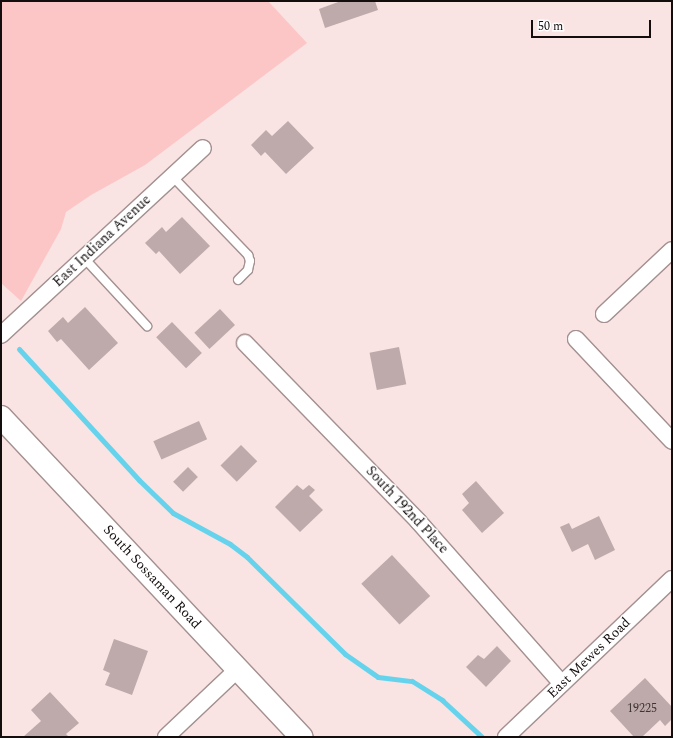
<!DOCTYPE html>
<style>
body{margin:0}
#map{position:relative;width:673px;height:738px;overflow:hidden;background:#f9e3e3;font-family:Spectral,serif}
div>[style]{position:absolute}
.green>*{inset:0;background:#fcc6c6}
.stream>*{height:5px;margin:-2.5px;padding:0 2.5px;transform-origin:2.5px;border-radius:2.5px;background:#66d3ed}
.building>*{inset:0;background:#beaaaa;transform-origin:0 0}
.roads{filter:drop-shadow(1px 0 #a49090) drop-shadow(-1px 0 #a49090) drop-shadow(0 1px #a49090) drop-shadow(0 -1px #a49090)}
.service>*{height:8px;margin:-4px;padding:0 4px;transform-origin:4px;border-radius:4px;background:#fff}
.minor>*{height:16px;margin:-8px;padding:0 8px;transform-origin:8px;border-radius:8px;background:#fff}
.secondary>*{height:22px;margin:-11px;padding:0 11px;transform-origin:11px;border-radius:11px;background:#fff}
span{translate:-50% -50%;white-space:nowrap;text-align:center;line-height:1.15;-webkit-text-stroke:3px #fff;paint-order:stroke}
.number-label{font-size:12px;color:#3e3434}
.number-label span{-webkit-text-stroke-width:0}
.street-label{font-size:14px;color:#130d0d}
.frame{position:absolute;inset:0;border:2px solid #130d0d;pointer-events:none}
.scale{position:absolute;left:531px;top:20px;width:120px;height:18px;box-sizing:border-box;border:2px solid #130d0d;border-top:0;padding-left:5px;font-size:12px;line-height:14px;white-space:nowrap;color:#130d0d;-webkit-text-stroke:3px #fff;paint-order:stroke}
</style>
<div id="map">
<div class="green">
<div style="clip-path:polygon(1px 1px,268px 1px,307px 43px,145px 165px,91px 195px,66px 212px,61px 229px,21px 301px,1px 283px)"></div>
</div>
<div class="stream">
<div style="left:19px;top:349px;width:178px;rotate:47.5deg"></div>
<div style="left:139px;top:480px;width:47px;rotate:44.1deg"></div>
<div style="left:173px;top:513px;width:65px;rotate:28.5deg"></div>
<div style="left:230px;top:544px;width:21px;rotate:37deg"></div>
<div style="left:247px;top:557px;width:138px;rotate:44.7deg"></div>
<div style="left:345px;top:654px;width:40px;rotate:34.9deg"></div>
<div style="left:378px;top:677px;width:34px;rotate:7deg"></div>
<div style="left:412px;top:681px;width:36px;rotate:32deg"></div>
<div style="left:442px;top:700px;width:54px;rotate:42.8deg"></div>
</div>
<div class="building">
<div style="clip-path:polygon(341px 1px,375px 1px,378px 10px,325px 28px,319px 9px)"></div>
<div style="clip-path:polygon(288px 121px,314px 148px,286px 174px,265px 152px,261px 156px,251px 145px,266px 130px,272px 136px)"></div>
<div style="clip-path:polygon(182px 217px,210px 246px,180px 274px,159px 251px,156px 254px,145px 243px,162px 227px,166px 232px)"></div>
<div style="clip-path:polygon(85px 307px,118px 343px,89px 370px,61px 339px,57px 342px,48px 331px,63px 317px,68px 323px)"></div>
<div style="left:220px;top:309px;width:22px;height:35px;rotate:47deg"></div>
<div style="left:172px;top:322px;width:43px;height:22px;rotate:46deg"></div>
<div style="left:399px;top:347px;width:38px;height:30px;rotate:79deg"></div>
<div style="left:199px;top:421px;width:20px;height:50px;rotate:66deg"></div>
<div style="left:241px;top:445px;width:23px;height:29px;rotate:45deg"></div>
<div style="left:188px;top:467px;width:14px;height:21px;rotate:45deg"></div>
<div style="clip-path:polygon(476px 481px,504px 513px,482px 533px,462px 510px,469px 503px,462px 494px)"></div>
<div style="clip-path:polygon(297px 485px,303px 490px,309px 485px,315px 490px,309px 496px,323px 510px,300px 532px,275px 507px)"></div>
<div style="clip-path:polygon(599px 516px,615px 550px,595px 560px,588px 544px,572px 552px,560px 527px,569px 523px,572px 529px)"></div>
<div style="left:392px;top:555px;width:56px;height:42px;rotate:47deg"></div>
<div style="clip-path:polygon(114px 639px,148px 651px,132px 695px,105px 685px,110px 673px,103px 670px)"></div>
<div style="clip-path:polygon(497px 646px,511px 661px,486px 687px,466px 667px,478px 655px,484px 659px)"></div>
<div style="clip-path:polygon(645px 678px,672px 707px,672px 719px,665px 726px,660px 720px,642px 737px,634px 737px,610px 711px)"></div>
<div style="clip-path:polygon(50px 692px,79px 723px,66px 734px,69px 737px,23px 737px,41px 721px,31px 710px)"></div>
</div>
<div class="roads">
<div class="service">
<div style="left:172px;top:176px;width:110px;rotate:46.1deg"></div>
<div style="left:248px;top:255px;width:6px;rotate:72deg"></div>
<div style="left:250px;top:261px;width:9px;rotate:103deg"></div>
<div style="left:248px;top:270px;width:14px;rotate:135deg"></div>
<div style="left:84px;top:258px;width:93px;rotate:47.2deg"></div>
</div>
<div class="minor">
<div style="left:604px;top:314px;width:93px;rotate:-43.3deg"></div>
<div style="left:1px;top:335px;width:275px;rotate:-42.8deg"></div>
<div style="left:576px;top:339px;width:140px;rotate:46.7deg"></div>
<div style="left:245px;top:343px;width:248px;rotate:45.8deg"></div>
<div style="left:418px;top:521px;width:217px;rotate:48.5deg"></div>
<div style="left:166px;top:737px;width:99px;rotate:-43.4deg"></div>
<div style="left:506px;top:737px;width:229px;rotate:-43.6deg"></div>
</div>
<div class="secondary">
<div style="left:1px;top:417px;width:439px;rotate:46.8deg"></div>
</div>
</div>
<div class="number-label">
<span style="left:642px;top:709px">19225</span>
</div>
<div class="street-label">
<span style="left:102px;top:241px;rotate:-43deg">East Indiana Avenue</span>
<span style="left:407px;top:510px;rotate:47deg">South 192nd Place</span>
<span style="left:152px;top:577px;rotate:47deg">South Sossaman Road</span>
<span style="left:589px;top:658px;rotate:-44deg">East Mewes Road</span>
</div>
<div class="frame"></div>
<div class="scale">50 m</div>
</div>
